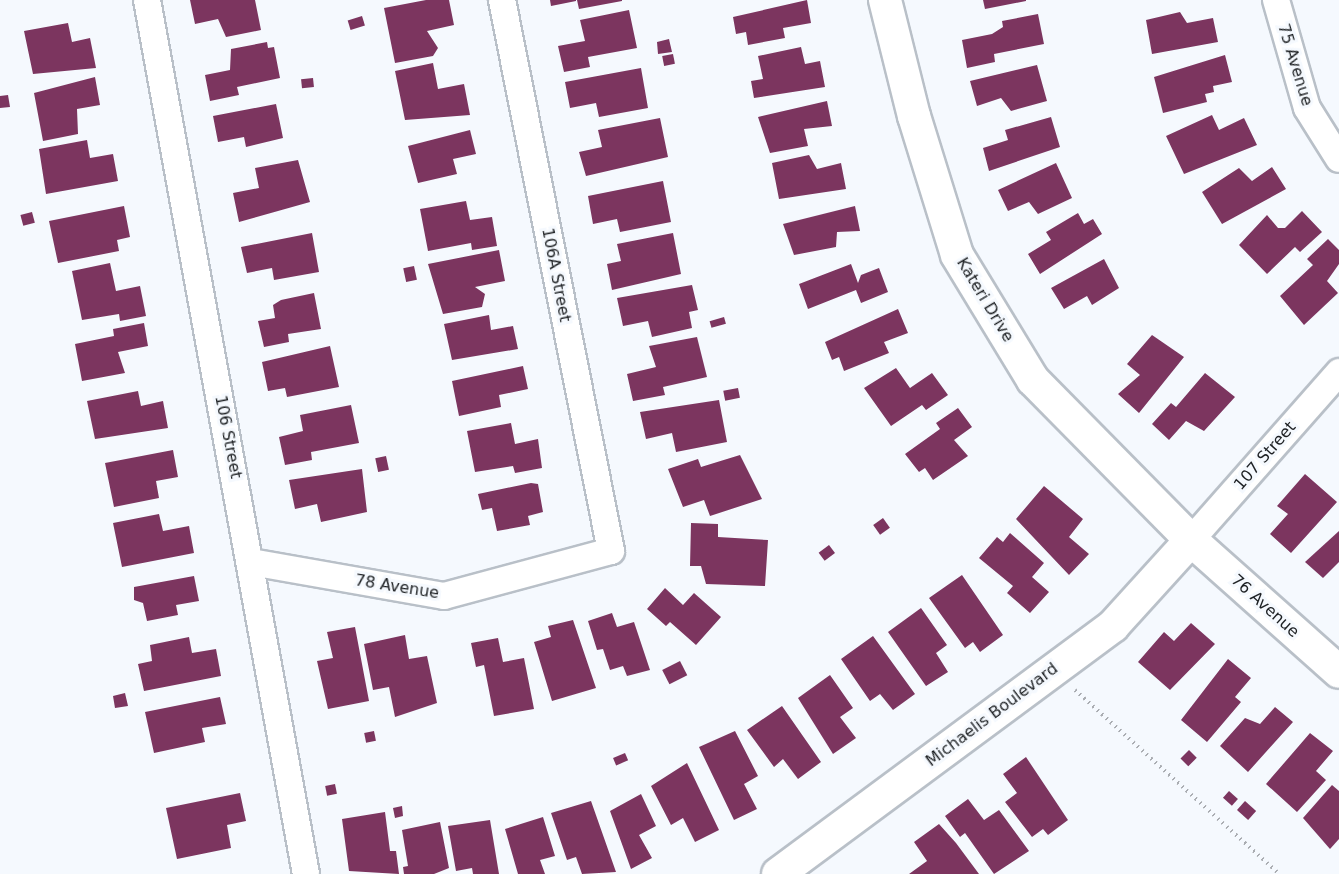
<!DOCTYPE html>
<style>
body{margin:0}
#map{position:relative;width:1339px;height:874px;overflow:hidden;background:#f5f9fe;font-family:"DejaVu Sans",sans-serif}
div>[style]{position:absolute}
.building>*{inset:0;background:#7c355f;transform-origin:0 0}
.path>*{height:4px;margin-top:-2px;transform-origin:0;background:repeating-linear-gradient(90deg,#aaadb2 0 1.5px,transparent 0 6px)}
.roads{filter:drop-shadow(2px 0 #b9c0c8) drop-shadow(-2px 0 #b9c0c8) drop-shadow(0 2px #b9c0c8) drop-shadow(0 -2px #b9c0c8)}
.minor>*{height:26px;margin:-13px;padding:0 13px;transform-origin:13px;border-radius:13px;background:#fff}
.tertiary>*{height:32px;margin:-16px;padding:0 16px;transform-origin:16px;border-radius:16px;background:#fff}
span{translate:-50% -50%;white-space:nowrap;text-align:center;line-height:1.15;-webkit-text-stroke:6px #f5f9fe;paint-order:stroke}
.street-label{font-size:16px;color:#1d2023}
</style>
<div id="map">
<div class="building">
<div style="clip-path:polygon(190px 0,255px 0,261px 30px,226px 37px,218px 19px,195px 24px)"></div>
<div style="clip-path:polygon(426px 0,449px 0,454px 25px,427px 31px,438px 48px,433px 56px,395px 63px,384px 8px)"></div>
<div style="clip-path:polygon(550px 0,576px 0,576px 1px,551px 6px)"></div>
<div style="clip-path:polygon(577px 0,622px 0,622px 1px,579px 9px)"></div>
<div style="clip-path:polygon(807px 0,811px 23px,783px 28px,785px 38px,748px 45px,746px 32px,736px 34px,733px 17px)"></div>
<div style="clip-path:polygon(983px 0,1026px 0,1026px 1px,985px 9px)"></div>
<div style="clip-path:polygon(629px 10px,637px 48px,588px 57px,590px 67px,564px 72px,558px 46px,585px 41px,580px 20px)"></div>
<div style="clip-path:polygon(1180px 12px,1187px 23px,1213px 18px,1218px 42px,1152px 54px,1146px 20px)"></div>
<div style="clip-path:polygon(1038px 14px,1044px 44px,994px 54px,995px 62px,967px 68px,962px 40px,992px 34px,1003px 27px,1002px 21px)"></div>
<div style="left:362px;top:16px;width:10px;height:15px;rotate:73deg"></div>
<div style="clip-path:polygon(68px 23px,72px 42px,90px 38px,96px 68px,33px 74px,24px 31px)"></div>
<div style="clip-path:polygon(669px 39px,672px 52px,658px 54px,657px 42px)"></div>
<div style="clip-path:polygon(267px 42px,268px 48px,274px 47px,280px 78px,237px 87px,239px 95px,210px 101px,205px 75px,230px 70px,231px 49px)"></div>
<div style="clip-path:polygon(801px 47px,805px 64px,820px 61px,825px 87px,754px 98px,751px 81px,763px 79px,758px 56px)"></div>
<div style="left:673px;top:54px;width:10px;height:11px;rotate:79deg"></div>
<div style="clip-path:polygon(1225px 55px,1232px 82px,1213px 86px,1214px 92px,1205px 94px,1207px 102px,1163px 113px,1154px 77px)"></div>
<div style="clip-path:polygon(433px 63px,438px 89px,464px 84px,470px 115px,405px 120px,395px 71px)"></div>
<div style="clip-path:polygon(1037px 65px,1047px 101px,1011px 111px,1001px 98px,977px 106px,970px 81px)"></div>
<div style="clip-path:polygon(641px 68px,648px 108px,599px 117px,596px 103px,570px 108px,565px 82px)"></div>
<div style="clip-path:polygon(95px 77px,100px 105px,77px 109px,78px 134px,43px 141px,34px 93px)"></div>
<div style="left:313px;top:78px;width:9px;height:12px;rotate:84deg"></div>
<div style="clip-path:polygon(8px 95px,10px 107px,0 108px,0 96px)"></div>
<div style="clip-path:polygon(827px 101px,832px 126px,804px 129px,808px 146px,770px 153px,758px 117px)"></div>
<div style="clip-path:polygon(276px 104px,283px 138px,246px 147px,244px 137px,218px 142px,213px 116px)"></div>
<div style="clip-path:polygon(1212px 115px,1219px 130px,1244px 118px,1257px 145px,1184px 174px,1166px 136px)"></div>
<div style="clip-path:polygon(1051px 117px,1060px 147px,989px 171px,983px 148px,1008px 140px,1005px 130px)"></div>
<div style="clip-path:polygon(660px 118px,668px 157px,586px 176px,579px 152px,602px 147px,598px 130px)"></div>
<div style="clip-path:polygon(470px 130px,476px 154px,453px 159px,457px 174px,418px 183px,408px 146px)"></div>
<div style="clip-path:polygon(87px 140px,90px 158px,113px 154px,118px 181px,46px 194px,39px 149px)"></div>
<div style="clip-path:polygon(809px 155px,817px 169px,841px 163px,846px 189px,779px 199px,772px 163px)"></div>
<div style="clip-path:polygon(298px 160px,310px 202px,239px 222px,233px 193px,259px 188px,255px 168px)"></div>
<div style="clip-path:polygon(1056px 163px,1072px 198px,1038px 214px,1029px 202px,1008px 211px,998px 190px)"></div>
<div style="clip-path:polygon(1272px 167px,1286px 189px,1222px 224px,1202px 192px,1239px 168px,1252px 181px)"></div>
<div style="clip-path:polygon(663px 181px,671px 222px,620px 232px,617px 219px,593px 224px,588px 196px)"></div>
<div style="clip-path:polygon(466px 201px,470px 220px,492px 217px,497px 246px,472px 250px,471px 243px,428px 251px,420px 209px)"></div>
<div style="clip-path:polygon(124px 206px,130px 237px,117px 240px,119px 251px,58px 263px,49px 221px)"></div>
<div style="clip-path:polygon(855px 206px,860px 231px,837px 232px,836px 247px,794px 255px,783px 224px)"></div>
<div style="clip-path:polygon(1302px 211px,1322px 232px,1300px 252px,1295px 247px,1267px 274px,1239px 245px,1267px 215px,1278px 228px,1285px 228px)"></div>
<div style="left:32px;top:212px;width:11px;height:12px;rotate:75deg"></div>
<div style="clip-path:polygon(1078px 213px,1084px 224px,1093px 219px,1102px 234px,1040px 274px,1028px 254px,1051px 240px,1046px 232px)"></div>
<div style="clip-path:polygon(312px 233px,319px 272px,274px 280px,272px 268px,247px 273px,241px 247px)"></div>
<div style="clip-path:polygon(673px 233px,681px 274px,612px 290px,607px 264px,621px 261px,617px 244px)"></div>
<div style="clip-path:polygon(1328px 239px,1339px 250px,1339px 264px,1327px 281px,1338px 293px,1304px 325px,1280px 296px,1313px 265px,1307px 259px)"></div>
<div style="clip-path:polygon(499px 250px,505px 281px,475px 287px,485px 294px,482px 307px,443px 314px,428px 264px)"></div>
<div style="clip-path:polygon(1104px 259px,1119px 288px,1092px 305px,1087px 296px,1064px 309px,1051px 288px)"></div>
<div style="clip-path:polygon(110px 263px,116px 291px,140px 286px,146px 316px,120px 321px,119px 314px,82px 320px,72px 271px)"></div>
<div style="clip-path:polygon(851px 264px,858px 283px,861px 275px,879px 268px,888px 292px,861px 303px,856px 290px,808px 309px,799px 284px)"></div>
<div style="left:414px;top:266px;width:14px;height:11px;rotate:78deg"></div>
<div style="clip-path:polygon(692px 285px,698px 310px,689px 312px,692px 328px,652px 337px,648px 321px,623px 326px,617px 298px)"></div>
<div style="clip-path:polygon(314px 293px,321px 329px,288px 334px,289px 342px,264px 347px,258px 321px,275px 318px,273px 305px,281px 300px)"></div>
<div style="clip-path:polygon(898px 309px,908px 333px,884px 342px,889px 353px,844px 371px,839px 357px,832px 360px,825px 342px)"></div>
<div style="clip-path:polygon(489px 315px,491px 330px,513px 326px,518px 349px,452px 360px,444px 324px)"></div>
<div style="left:724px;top:317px;width:7px;height:15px;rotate:74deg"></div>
<div style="clip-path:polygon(144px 323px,148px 346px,118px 352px,125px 373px,82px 381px,75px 344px,114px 336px,113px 329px)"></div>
<div style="clip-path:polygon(1152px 335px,1184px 357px,1139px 413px,1118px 394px,1140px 375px,1127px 364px)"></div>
<div style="clip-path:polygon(697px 337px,707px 377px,663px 387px,665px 395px,633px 401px,627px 374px,656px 367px,649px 346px)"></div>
<div style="clip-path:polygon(330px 346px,339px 387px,287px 397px,285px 388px,268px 391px,262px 362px)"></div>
<div style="clip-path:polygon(523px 366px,528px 389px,499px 395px,501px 407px,459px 416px,452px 381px)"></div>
<div style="clip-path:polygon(896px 368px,910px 388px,932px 373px,948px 395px,926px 410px,922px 405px,891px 426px,864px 388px)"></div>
<div style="clip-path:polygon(1205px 373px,1235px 397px,1204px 431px,1186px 421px,1169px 440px,1152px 424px,1171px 403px,1176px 407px)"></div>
<div style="left:738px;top:388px;width:10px;height:15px;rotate:79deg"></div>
<div style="clip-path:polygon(138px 391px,141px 406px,163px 401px,168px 428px,95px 439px,87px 401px)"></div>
<div style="clip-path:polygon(719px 400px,727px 442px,676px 452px,672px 433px,646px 439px,640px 412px)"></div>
<div style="clip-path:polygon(351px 405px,359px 443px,311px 452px,312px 460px,285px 465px,279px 437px,303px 431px,300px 415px)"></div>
<div style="clip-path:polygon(958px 408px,972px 427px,954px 440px,968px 456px,933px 480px,925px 468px,919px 472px,905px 454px,940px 429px,936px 423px)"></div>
<div style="clip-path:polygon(511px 423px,515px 444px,538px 439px,542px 468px,515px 473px,513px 466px,475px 472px,467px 431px)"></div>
<div style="clip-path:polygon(173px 450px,178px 477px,156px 481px,159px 498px,114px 507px,105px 463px)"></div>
<div style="clip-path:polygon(740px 455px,762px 499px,710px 516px,704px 500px,683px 507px,668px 469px,698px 459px,701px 467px)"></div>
<div style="left:386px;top:456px;width:14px;height:11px;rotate:78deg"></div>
<div style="clip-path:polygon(362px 469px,367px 512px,321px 522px,317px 504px,295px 509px,289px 480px)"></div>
<div style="clip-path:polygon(1305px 474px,1337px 502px,1291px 553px,1270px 534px,1288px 514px,1277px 506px)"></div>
<div style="clip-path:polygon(531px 483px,538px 484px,543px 512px,528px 516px,530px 525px,497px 531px,492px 508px,482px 510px,478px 494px)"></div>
<div style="clip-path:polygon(1044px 486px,1083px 519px,1069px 537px,1089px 554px,1069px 575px,1016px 519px)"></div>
<div style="clip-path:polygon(159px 514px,163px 531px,189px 526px,194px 553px,122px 567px,113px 523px)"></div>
<div style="left:883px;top:518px;width:12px;height:12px;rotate:55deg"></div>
<div style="clip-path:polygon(691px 523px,718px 524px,718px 537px,768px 540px,765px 586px,706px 584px,701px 566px,690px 566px)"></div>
<div style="clip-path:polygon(1339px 531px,1339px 562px,1323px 578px,1305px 562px)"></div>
<div style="clip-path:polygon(1010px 533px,1044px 563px,1032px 577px,1049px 592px,1030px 613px,1007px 593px,1013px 586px,979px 558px,997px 537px,1003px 542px)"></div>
<div style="left:829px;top:545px;width:10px;height:13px;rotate:53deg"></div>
<div style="clip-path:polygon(962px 575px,1003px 635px,980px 652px,973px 642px,965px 648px,929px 598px)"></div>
<div style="clip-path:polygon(194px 576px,199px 601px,176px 605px,178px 615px,147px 621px,143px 603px,134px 600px,134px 587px)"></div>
<div style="clip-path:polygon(665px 588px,683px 605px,694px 593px,721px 617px,696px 645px,670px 622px,666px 626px,647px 609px)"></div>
<div style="clip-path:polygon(921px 608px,947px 645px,936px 653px,948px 672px,926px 686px,888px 632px)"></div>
<div style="clip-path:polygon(612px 613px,617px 627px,634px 622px,650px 670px,627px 676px,623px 666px,610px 670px,603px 649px,597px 650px,588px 621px)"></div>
<div style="clip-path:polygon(573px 620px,596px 688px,552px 701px,534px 642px,551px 637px,548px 626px)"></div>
<div style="clip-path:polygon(1191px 623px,1215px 644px,1170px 690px,1138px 662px,1164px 632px,1174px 641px)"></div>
<div style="clip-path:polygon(355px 627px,369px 701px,328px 709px,317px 661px,333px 658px,327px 632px)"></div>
<div style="clip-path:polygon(405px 635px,409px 659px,427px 656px,437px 703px,395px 717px,389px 687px,373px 690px,364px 644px)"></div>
<div style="clip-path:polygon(873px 636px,915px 694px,893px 710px,880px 694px,870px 701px,841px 659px)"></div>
<div style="clip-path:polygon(189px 637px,192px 653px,216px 649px,221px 676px,144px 691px,138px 664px,152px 661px,150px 645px)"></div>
<div style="clip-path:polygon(498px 638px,503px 662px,524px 658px,534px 709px,494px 716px,484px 665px,476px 667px,471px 643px)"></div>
<div style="clip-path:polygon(1228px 659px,1251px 678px,1235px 697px,1241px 702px,1207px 742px,1181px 720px)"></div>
<div style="left:680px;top:661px;width:16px;height:20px;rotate:63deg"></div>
<div style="clip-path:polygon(830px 675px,853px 708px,840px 717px,856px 738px,833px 754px,798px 698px)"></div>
<div style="clip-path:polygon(125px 693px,128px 706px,115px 708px,113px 696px)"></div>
<div style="clip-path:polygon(220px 697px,226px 724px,202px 728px,205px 742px,154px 753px,145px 712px)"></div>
<div style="clip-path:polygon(782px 706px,821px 762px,798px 779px,783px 759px,774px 767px,747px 730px)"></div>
<div style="clip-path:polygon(1275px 707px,1293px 722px,1248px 772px,1220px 746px,1245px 718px,1260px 724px)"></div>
<div style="left:374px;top:731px;width:10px;height:10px;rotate:79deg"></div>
<div style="clip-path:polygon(735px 731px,758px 776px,744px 784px,757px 809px,734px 820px,699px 747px)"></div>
<div style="clip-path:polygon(1310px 733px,1333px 751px,1316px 771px,1326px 780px,1297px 812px,1266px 784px)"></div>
<div style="left:1189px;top:750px;width:11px;height:12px;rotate:45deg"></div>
<div style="left:625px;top:753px;width:8px;height:13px;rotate:67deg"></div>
<div style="clip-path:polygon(1026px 757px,1068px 820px,1048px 835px,1043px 829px,1032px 837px,1005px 802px,1017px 793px,1003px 774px)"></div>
<div style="clip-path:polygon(687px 763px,719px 830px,695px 842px,683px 818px,671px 825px,651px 786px)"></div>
<div style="left:335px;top:784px;width:10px;height:10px;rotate:79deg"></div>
<div style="clip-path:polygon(1332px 785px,1339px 791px,1339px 839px,1330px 849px,1303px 818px)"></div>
<div style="left:1229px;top:791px;width:12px;height:9px;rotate:42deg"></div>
<div style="clip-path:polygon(240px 793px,246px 821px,227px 825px,231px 848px,177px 859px,166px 808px)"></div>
<div style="clip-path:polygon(641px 794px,656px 826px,639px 835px,652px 858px,631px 869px,610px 811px)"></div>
<div style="clip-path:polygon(968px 799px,984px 820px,999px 810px,1029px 851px,994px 874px,965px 833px,960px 837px,945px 816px)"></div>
<div style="clip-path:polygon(591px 801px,616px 872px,582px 874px,576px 857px,567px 860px,551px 813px)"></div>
<div style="left:1245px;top:801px;width:15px;height:12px;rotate:42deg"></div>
<div style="clip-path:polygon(402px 806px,403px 816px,395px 818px,393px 808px)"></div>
<div style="clip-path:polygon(385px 812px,390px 851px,396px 851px,399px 874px,349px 871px,342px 819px)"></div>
<div style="clip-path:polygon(543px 817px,555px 856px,540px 860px,545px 874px,518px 874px,505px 829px)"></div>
<div style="clip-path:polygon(490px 820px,499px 874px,473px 874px,472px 868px,456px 871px,448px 826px)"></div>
<div style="clip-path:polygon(440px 822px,449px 868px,434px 874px,404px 874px,403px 867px,408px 866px,402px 830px)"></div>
<div style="clip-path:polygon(939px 824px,956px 843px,979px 874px,909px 874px,927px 861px,914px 842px)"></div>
</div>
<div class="path">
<div style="left:1075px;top:690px;width:275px;rotate:42deg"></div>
</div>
<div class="roads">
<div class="minor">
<div style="left:147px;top:0;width:888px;rotate:79.69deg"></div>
<div style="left:1276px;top:0;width:112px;rotate:74deg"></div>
<div style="left:1307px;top:108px;width:60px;rotate:57.9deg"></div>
<div style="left:1191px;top:540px;width:224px;rotate:-48.6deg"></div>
<div style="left:251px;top:562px;width:196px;rotate:10deg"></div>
<div style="left:444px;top:596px;width:173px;rotate:-15.1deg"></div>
<div style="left:611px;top:551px;width:562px;rotate:-101.19deg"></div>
</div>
<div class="tertiary">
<div style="left:885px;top:0;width:120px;rotate:76deg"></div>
<div style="left:914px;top:116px;width:145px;rotate:72.8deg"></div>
<div style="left:957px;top:255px;width:146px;rotate:58.7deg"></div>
<div style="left:1033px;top:380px;width:225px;rotate:45.4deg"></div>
<div style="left:1191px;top:540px;width:198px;rotate:41.7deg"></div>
<div style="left:778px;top:874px;width:417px;rotate:-36.5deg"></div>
<div style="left:1113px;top:626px;width:116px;rotate:-47.8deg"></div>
</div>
</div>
<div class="street-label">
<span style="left:1295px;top:65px;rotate:73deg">75 Avenue</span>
<span style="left:556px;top:275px;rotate:79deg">106A Street</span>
<span style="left:985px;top:300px;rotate:59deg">Kateri Drive</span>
<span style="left:228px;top:437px;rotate:79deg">106 Street</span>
<span style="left:1265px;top:456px;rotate:-49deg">107 Street</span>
<span style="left:397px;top:587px;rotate:9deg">78 Avenue</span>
<span style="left:1265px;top:606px;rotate:42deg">76 Avenue</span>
<span style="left:992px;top:715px;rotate:-37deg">Michaelis Boulevard</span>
</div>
</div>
